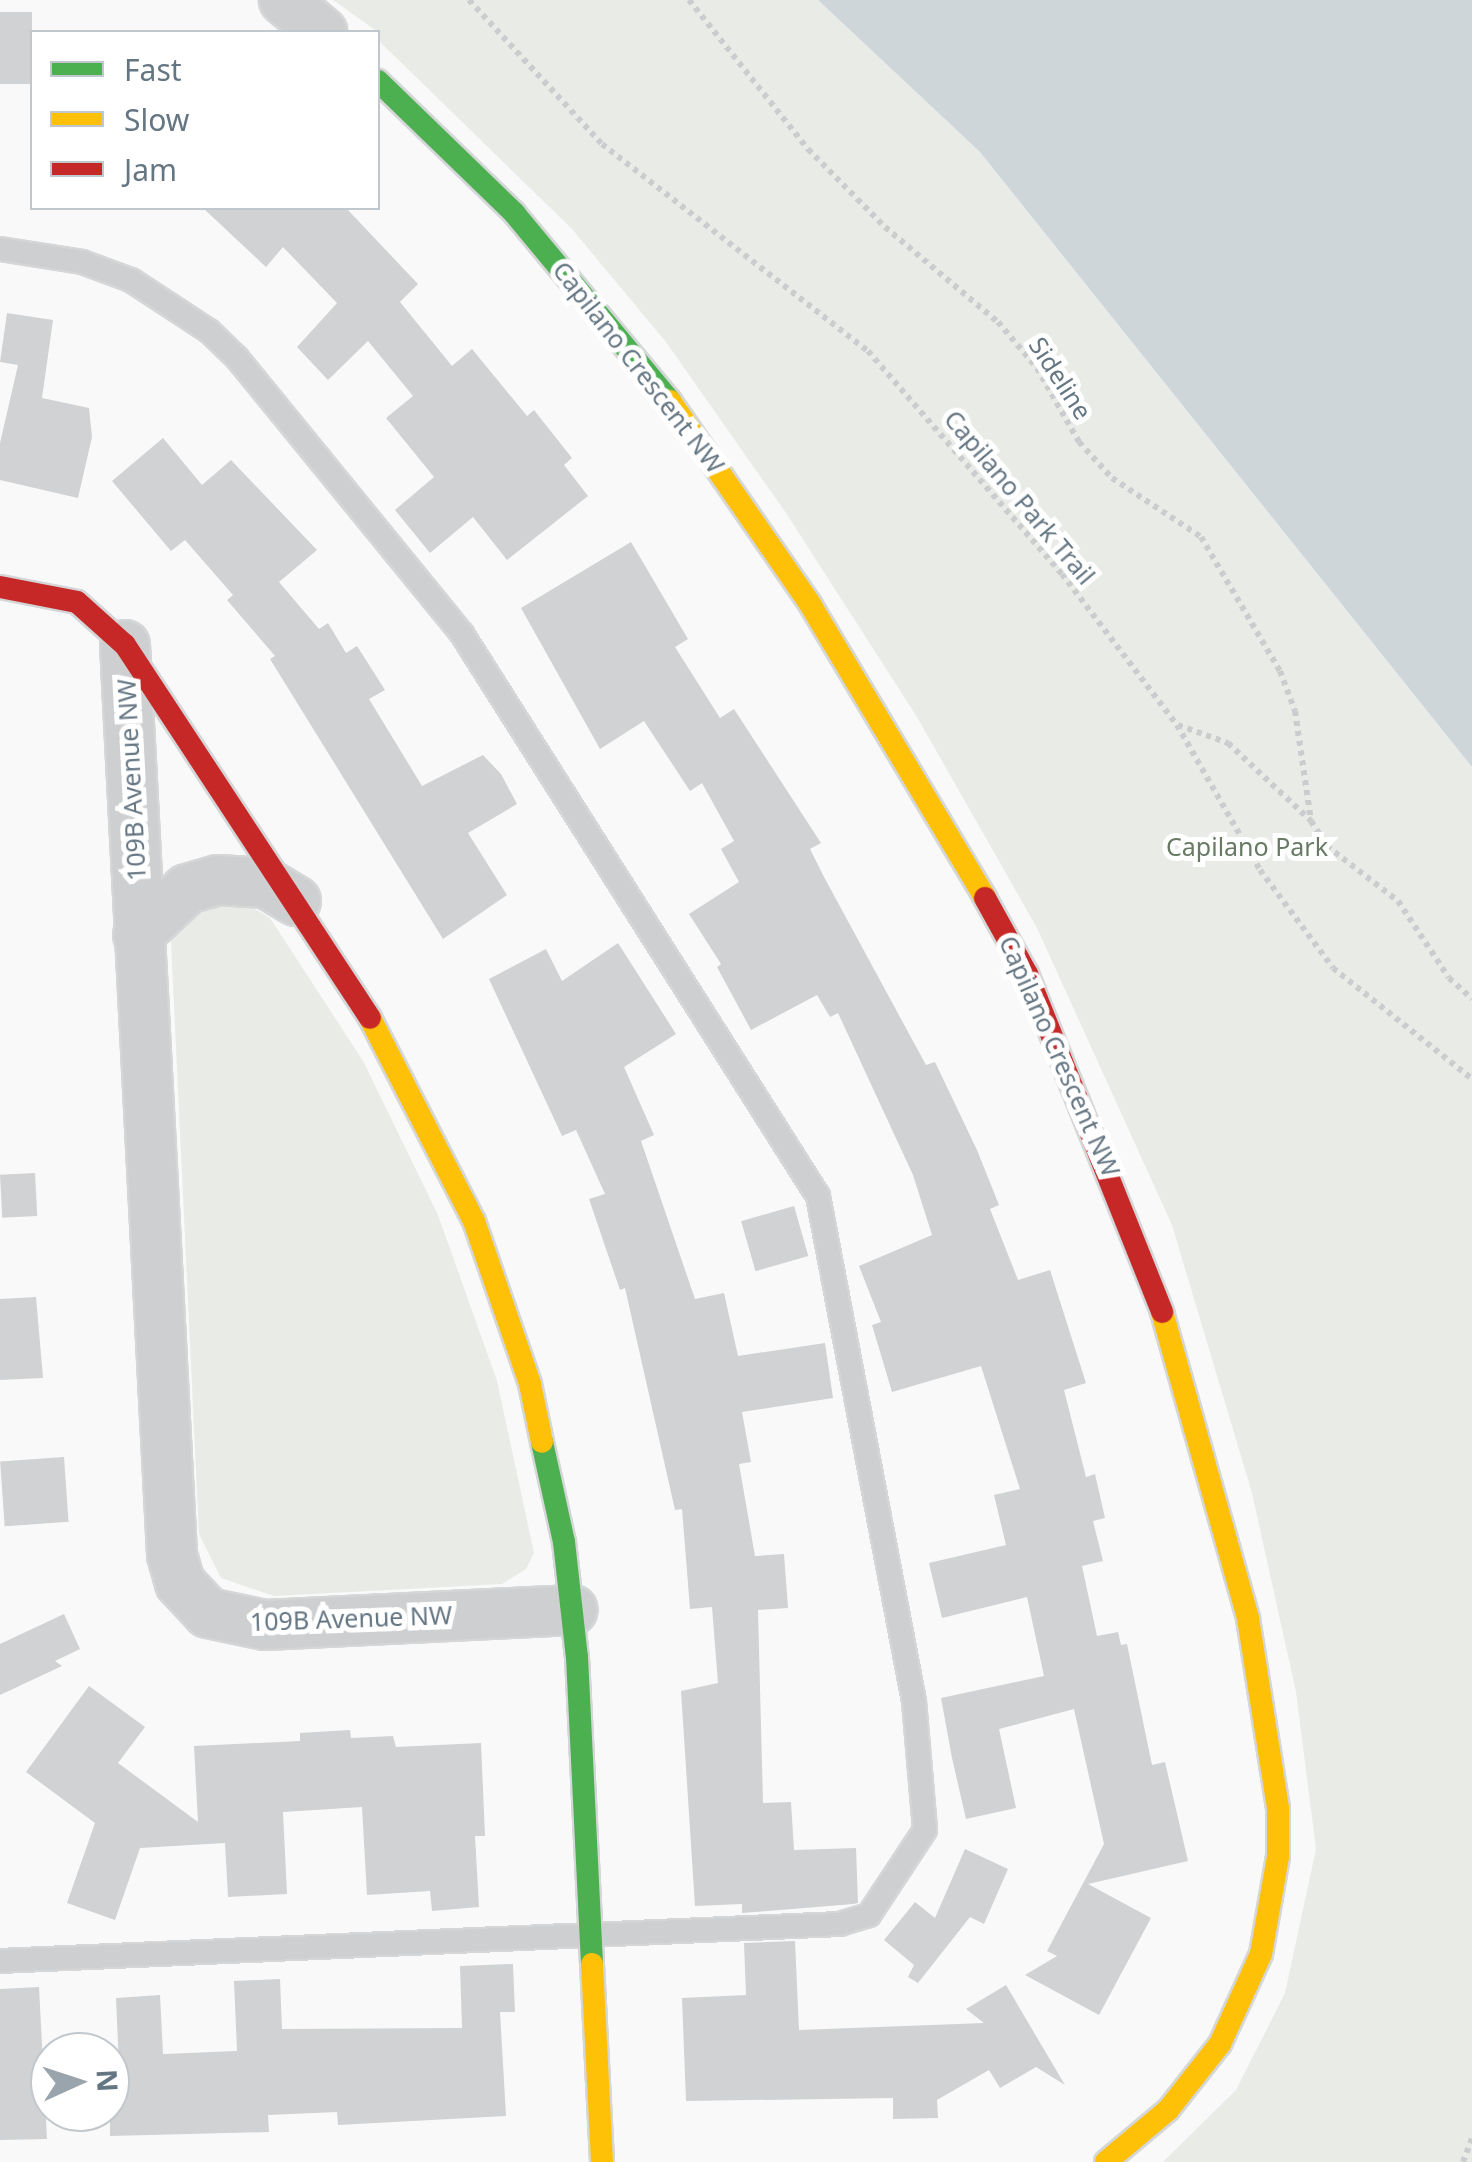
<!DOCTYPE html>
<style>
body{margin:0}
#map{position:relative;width:1472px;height:2162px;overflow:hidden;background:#f9f9f9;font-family:"Noto Sans",sans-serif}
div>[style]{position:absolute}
.green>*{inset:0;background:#e8ebe6}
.water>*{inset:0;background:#ced6d9}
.building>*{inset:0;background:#d0d2d3;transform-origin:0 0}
.path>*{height:6px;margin-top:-3px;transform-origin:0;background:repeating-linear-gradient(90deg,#cbcccd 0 5px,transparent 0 10px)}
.roads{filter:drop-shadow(2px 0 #d5d6d7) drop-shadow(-2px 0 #d5d6d7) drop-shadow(0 2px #d5d6d7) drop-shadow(0 -2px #d5d6d7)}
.lane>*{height:22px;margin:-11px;padding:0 11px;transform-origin:11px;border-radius:11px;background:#cecfd0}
.street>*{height:48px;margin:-24px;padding:0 24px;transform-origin:24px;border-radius:24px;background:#cecfd0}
.fast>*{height:22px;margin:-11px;padding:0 11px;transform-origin:11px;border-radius:11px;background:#4caf50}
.slow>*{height:22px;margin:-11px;padding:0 11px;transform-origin:11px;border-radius:11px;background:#ffc107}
.jam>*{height:22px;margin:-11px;padding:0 11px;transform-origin:11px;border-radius:11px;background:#c62828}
span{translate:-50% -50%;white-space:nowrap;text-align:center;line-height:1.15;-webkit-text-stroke:10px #fff;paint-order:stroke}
.street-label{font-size:25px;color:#657683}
.park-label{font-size:25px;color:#687a64}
.legend{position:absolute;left:30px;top:30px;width:350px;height:180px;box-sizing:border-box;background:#fff;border:2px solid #c1c8cd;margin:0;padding:12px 18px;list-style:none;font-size:30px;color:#657683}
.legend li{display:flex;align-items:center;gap:20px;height:50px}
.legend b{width:50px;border:2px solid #c1c8cd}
.north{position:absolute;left:30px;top:2032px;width:100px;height:100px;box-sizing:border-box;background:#fff;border:2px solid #c1c8cd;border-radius:50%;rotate:87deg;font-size:28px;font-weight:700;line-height:40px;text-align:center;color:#657683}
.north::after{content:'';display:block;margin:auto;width:35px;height:45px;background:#99a4ac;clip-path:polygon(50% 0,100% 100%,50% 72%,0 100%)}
</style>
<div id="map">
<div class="green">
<div style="clip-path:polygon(333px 0,818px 0,980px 152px,1472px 767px,1472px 2162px,1163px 2162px,1236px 2090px,1285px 1993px,1316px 1849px,1296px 1692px,1252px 1493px,1172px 1225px,1037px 928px,917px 717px,786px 513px,666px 342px,572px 229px,378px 40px,378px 32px)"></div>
<div style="clip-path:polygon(212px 902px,243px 902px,270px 918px,363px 1061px,438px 1215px,497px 1381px,534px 1553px,526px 1569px,502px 1584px,274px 1596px,221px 1578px,199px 1534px,171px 941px,186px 916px)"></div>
</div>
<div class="water">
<div style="clip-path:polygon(818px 0,1472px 0,1472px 767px,980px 152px)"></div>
</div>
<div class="building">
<div style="left:0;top:12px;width:32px;height:72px"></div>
<div style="clip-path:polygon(203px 208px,346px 208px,418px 284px,400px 302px,452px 366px,472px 349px,527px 416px,534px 410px,572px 458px,564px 465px,588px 496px,507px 560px,473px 517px,430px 553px,395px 510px,434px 477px,386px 418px,413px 396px,368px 341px,328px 380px,297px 347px,337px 303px,283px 247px,266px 267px)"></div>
<div style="clip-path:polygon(7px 313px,53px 320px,42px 398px,89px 408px,92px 437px,78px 498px,0 480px,0 443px,18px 365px,0 362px)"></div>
<div style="clip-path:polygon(163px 438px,202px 485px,231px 460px,317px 550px,279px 582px,319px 629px,328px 623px,346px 653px,357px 646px,385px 690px,369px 699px,422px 786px,483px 755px,501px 774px,517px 804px,468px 833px,507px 895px,443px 939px,270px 659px,275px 656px,227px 600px,233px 595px,185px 540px,171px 551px,112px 481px)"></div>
<div style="clip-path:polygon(631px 542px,688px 639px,675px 647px,720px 718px,734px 709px,821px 843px,810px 849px,824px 877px,926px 1065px,935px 1062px,977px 1150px,999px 1205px,990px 1209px,1018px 1280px,1050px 1270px,1086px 1383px,1064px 1390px,1086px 1477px,1095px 1474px,1105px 1518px,1093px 1521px,1103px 1561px,1082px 1566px,1097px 1636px,1118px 1632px,1121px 1645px,1127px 1644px,1152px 1765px,1165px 1762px,1188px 1861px,1088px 1884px,1151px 1918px,1099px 2015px,1025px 1975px,1057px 1956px,1047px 1951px,1104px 1844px,1074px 1709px,999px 1729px,1016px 1808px,966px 1819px,952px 1758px,941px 1698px,1044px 1676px,1027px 1597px,942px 1618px,929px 1563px,1006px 1545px,994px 1495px,1020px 1489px,981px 1366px,892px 1392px,872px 1325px,881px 1322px,859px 1266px,932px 1235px,913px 1175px,838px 1013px,830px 1017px,817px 995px,751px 1030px,717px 967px,721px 964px,689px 914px,739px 882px,721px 849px,734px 841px,702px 783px,690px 791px,644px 721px,600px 749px,521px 608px)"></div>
<div style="clip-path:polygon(618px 943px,676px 1034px,624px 1067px,654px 1135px,641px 1141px,695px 1299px,724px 1293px,738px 1356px,825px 1343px,833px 1398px,742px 1412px,751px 1462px,739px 1464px,755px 1556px,784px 1554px,788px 1608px,758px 1610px,763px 1803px,791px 1802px,794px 1850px,856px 1848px,858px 1903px,853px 1904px,742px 1913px,742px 1904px,695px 1906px,681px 1691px,718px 1683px,712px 1607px,690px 1609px,682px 1509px,675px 1510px,625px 1288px,620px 1290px,589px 1199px,605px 1194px,576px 1130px,562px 1136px,489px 979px,546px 949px,562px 981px)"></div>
<div style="left:35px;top:1173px;width:43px;height:35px;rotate:87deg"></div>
<div style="left:794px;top:1206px;width:52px;height:55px;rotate:74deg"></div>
<div style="clip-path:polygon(36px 1297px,43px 1378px,0 1380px,0 1299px)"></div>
<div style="left:64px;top:1457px;width:65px;height:64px;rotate:86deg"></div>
<div style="clip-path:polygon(64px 1614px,80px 1649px,55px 1661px,62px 1666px,0 1695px,0 1644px)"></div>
<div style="clip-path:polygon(89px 1686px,145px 1727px,118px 1763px,198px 1822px,194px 1746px,300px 1741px,300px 1733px,350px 1730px,351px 1738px,393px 1736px,396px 1747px,481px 1743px,485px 1836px,475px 1836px,479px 1907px,432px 1911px,430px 1891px,367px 1895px,362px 1807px,283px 1812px,287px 1894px,228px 1897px,225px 1843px,140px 1848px,115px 1920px,67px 1903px,95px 1823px,26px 1772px)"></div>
<div style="clip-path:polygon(965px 1849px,1008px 1869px,984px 1924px,970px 1917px,918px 1983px,908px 1977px,914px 1965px,884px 1940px,915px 1902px,935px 1918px)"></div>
<div style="clip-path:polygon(795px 1941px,799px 2030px,984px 2023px,966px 2009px,1006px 1985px,1065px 2085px,1036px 2067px,1000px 2088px,989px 2070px,937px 2100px,938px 2118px,893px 2119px,893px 2098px,686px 2101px,682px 1998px,746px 1995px,744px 1943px)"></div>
<div style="clip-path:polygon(513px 1964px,515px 2012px,500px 2012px,506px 2116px,338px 2125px,337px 2112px,268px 2115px,269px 2132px,110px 2136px,110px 2067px,119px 2067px,116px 1998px,160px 1995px,163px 2054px,237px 2051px,234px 1981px,280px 1979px,282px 2029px,462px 2028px,460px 1966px)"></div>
<div style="clip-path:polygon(39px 1987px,47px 2139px,0 2140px,0 1989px)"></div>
</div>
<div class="path">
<div style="left:469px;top:0;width:196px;rotate:47.3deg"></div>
<div style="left:602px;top:144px;width:337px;rotate:37.9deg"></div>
<div style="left:868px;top:351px;width:296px;rotate:49deg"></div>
<div style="left:1062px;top:574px;width:190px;rotate:52.7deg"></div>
<div style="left:1177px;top:725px;width:167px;rotate:60.2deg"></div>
<div style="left:1260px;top:870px;width:122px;rotate:53.3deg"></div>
<div style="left:1333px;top:968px;width:178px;rotate:38.6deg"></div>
<div style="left:689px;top:0;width:191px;rotate:51.4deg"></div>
<div style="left:808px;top:149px;width:110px;rotate:45.4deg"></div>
<div style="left:885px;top:227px;width:148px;rotate:40.1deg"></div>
<div style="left:998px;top:322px;width:60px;rotate:49.7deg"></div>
<div style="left:1037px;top:368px;width:85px;rotate:60.4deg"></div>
<div style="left:1079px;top:442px;width:49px;rotate:47.5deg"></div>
<div style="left:1112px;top:478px;width:107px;rotate:33.5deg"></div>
<div style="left:1201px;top:537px;width:156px;rotate:59.5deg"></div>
<div style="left:1280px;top:671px;width:43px;rotate:69.4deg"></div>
<div style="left:1295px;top:711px;width:111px;rotate:81.7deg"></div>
<div style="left:1178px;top:725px;width:53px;rotate:19.8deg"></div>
<div style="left:1228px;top:743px;width:114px;rotate:43.2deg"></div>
<div style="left:1311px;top:821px;width:30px;rotate:57deg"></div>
<div style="left:1327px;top:846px;width:90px;rotate:37.8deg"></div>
<div style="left:1398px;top:901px;width:92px;rotate:56.5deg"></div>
<div style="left:1449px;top:978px;width:31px;rotate:42deg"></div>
<div style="left:1463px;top:2162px;width:25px;rotate:-69deg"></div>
</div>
<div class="roads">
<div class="lane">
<div style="left:0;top:249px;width:83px;rotate:9deg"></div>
<div style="left:82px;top:262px;width:52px;rotate:20.2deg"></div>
<div style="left:131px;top:280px;width:93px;rotate:33.2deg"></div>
<div style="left:209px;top:331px;width:39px;rotate:44deg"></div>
<div style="left:237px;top:358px;width:356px;rotate:50.8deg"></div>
<div style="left:462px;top:634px;width:665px;rotate:57.65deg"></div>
<div style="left:818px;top:1196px;width:514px;rotate:79.24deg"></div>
<div style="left:914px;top:1701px;width:129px;rotate:85.1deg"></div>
<div style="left:925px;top:1830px;width:102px;rotate:123.4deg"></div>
<div style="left:869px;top:1915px;width:30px;rotate:163deg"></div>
<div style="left:840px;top:1924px;width:841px;rotate:177.48deg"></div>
</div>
<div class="street">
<div style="left:284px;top:0;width:50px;rotate:40.1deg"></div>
<div style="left:125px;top:645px;width:911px;rotate:87.04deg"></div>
<div style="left:172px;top:1555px;width:29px;rotate:74deg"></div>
<div style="left:180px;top:1583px;width:41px;rotate:47deg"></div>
<div style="left:208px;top:1613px;width:58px;rotate:11.9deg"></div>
<div style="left:265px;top:1625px;width:308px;rotate:-2.8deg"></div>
<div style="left:138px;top:935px;width:67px;rotate:-43.2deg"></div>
<div style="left:187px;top:889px;width:32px;rotate:-16deg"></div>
<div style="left:218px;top:880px;width:48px;rotate:3.6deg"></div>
<div style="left:266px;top:883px;width:35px;rotate:31deg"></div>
</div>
<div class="fast">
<div style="left:378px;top:81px;width:190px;rotate:44.1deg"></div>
<div style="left:514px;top:213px;width:244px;rotate:50.3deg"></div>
<div style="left:542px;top:1442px;width:102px;rotate:77.6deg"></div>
<div style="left:564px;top:1542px;width:116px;rotate:83.6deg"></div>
<div style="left:577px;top:1657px;width:307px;rotate:87.2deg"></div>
</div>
<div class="slow">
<div style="left:670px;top:401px;width:247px;rotate:55.4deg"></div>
<div style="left:810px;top:604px;width:342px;rotate:59.2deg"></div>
<div style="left:370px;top:1018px;width:228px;rotate:62.9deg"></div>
<div style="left:474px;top:1221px;width:172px;rotate:71deg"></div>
<div style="left:530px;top:1384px;width:59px;rotate:78.3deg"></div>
<div style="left:592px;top:1964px;width:198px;rotate:87.1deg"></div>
<div style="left:1106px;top:2162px;width:81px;rotate:-40deg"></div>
<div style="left:1168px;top:2110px;width:84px;rotate:-51.8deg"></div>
<div style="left:1220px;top:2044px;width:99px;rotate:-65.5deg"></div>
<div style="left:1261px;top:1954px;width:98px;rotate:-80.1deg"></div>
<div style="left:1278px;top:1857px;width:49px;rotate:-90deg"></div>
<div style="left:1278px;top:1808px;width:192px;rotate:-99deg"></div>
<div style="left:1248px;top:1618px;width:318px;rotate:-105.7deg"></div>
</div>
<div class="jam">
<div style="left:0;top:587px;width:78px;rotate:11deg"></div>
<div style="left:77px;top:602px;width:64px;rotate:41.9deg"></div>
<div style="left:125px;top:645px;width:446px;rotate:56.7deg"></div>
<div style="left:985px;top:898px;width:87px;rotate:61.1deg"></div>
<div style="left:1027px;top:974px;width:364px;rotate:68.2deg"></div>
</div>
</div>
<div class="street-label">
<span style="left:639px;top:367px;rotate:52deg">Capilano Crescent NW</span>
<span style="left:1061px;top:378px;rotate:57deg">Sideline</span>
<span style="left:1020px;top:497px;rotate:50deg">Capilano Park Trail</span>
<span style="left:131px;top:780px;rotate:-93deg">109B Avenue NW</span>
<span style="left:1060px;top:1056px;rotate:66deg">Capilano Crescent NW</span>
<span style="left:351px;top:1618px;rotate:-2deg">109B Avenue NW</span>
</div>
<div class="park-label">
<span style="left:1247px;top:846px">Capilano Park</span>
</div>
<ul class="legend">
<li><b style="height:12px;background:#4caf50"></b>Fast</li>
<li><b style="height:12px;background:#ffc107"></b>Slow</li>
<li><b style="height:12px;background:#c62828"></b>Jam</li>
</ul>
<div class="north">N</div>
</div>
